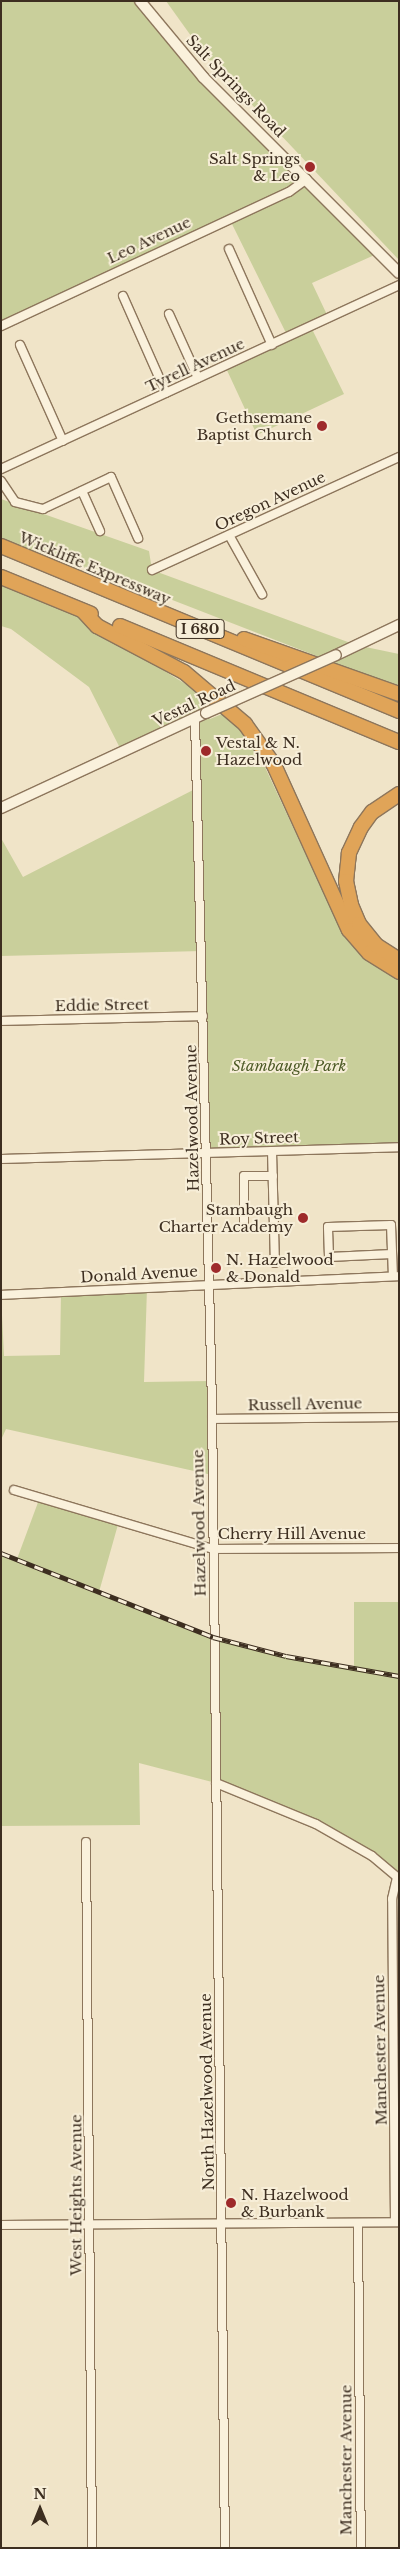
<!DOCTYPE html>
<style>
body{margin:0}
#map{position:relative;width:400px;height:2549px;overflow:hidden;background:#f0e4c8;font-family:"Libre Baskerville",serif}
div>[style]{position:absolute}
.green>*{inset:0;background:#c9cf9b}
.roads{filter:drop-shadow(1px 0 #8d765c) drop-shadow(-1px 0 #8d765c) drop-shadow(0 1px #8d765c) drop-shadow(0 -1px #8d765c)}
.minor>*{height:8px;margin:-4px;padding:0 4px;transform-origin:4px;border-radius:4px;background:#faf1dc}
.tertiary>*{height:10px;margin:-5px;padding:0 5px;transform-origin:5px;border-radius:5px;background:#faf1dc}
.motorway>*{height:14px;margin:-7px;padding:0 7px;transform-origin:7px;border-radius:7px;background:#e0a458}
.rail>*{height:5px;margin-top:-2.5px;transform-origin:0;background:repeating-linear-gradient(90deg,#f7eed8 0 9px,#3d2e20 0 18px);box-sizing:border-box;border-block:1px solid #3d2e20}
.bridges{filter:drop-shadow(1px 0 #8d765c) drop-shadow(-1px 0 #8d765c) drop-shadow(0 1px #8d765c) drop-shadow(0 -1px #8d765c)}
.tertiary-bridge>*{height:10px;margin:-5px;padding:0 5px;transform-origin:5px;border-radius:5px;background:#faf1dc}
.dots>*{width:14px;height:14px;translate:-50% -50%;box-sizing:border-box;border:2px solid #f7eed8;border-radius:50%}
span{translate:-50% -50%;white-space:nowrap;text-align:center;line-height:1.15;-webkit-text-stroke:4px #f7eed8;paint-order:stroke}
.shield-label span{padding:1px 4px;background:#f7eed8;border:1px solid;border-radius:4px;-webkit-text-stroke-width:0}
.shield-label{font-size:14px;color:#3d2e20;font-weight:700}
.street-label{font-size:15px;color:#3d2e20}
.poi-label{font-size:15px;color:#3d2e20}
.right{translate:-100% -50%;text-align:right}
.left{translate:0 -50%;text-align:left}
.park-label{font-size:15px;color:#4d5a26;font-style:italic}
.frame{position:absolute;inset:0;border:2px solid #3d2e20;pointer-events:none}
.north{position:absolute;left:15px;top:2484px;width:50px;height:50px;-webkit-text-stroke:4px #f7eed8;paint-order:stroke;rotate:0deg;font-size:14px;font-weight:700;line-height:20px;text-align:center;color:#3d2e20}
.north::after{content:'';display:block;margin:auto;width:18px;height:22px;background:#3d2e20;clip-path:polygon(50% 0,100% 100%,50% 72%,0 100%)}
</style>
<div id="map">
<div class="green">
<div style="clip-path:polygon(1px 1px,140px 1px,184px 55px,379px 253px,312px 283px,329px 319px,311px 327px,344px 394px,257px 435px,225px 366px,288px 337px,229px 218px,1px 326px)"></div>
<div style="clip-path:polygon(166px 1px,399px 1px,399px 260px,204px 54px)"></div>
<div style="clip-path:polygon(1px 499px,149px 551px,152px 570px,356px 645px,399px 654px,399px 685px,376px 679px,126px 582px,1px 539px)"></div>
<div style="clip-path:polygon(1px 577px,83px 611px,93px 632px,139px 655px,211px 700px,200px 706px,210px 719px,227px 712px,257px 750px,341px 930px,371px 963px,399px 979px,399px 1147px,207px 1154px,202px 951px,1px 956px,1px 838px,23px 877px,197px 788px,195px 719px,122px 752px,89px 687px,11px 629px,1px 626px)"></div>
<div style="clip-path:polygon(147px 1288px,144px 1382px,211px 1381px,212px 1475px,6px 1429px,1px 1440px,1px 1295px,4px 1356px,60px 1355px,61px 1292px)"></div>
<div style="clip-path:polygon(40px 1497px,119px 1521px,99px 1592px,213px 1637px,286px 1656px,354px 1668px,354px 1602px,399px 1602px,399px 1879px,339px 1836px,216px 1783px,139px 1763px,140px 1825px,1px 1826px,1px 1553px,17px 1559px)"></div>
</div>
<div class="roads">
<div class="minor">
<div style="left:229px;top:249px;width:105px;rotate:65.9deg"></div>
<div style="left:123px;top:296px;width:106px;rotate:66.1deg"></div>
<div style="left:169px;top:314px;width:70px;rotate:65.6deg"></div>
<div style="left:1px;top:326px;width:318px;rotate:-25deg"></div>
<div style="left:289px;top:192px;width:22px;rotate:-36deg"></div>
<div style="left:20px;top:345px;width:105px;rotate:65.9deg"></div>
<div style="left:1px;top:469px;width:438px;rotate:-24.8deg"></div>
<div style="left:1px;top:481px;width:25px;rotate:56deg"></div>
<div style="left:15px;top:502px;width:29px;rotate:14deg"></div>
<div style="left:43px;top:509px;width:75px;rotate:-25.2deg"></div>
<div style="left:111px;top:477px;width:67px;rotate:66.1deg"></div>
<div style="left:82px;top:491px;width:44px;rotate:65.8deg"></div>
<div style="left:229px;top:535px;width:68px;rotate:60.8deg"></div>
<div style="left:152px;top:570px;width:272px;rotate:-24.6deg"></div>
<div style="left:195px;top:719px;width:685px;rotate:88.58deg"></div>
<div style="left:212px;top:1404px;width:1144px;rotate:89.35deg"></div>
<div style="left:1px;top:1021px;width:202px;rotate:-1.4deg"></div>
<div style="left:272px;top:1151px;width:112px;rotate:88.5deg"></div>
<div style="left:1px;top:1159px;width:398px;rotate:-1.7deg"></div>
<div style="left:244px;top:1222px;width:46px;rotate:-90deg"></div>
<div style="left:244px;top:1176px;width:29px"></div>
<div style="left:392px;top:1254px;width:63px;rotate:177.3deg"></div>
<div style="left:329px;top:1257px;width:30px;rotate:-92deg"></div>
<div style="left:328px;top:1227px;width:63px;rotate:-1.8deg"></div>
<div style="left:391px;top:1225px;width:51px;rotate:87.8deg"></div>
<div style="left:1px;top:1295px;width:398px;rotate:-2.7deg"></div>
<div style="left:212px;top:1419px;width:187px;rotate:-0.6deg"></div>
<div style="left:14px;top:1490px;width:208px;rotate:16.5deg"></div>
<div style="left:213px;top:1549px;width:186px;rotate:-0.3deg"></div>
<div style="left:216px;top:1783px;width:108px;rotate:22.3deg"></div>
<div style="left:316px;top:1824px;width:64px;rotate:29.7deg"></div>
<div style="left:372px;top:1856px;width:35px;rotate:40deg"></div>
<div style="left:86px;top:1842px;width:706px;rotate:89.51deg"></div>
<div style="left:395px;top:2222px;width:323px;rotate:-90.5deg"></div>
<div style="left:392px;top:1899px;width:22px;rotate:-77deg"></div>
<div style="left:358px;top:2223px;width:325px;rotate:89.5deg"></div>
<div style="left:1px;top:2225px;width:398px;rotate:-0.4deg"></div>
</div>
<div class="tertiary">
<div style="left:140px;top:1px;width:99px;rotate:50.3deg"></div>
<div style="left:203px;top:77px;width:277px;rotate:45deg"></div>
<div style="left:336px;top:655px;width:70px;rotate:-25.5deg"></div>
<div style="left:1px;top:808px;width:226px;rotate:-24.9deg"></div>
</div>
<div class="motorway">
<div style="left:1px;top:546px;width:431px;rotate:22.5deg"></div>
<div style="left:1px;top:577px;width:97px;rotate:22.3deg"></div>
<div style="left:83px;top:611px;width:21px;rotate:47deg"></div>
<div style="left:97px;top:626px;width:98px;rotate:27.9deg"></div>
<div style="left:184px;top:672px;width:80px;rotate:40.4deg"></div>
<div style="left:245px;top:724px;width:50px;rotate:54.7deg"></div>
<div style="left:274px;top:765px;width:181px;rotate:65.6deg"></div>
<div style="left:349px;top:930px;width:30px;rotate:49deg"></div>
<div style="left:369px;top:953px;width:36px;rotate:32deg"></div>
<div style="left:120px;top:626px;width:302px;rotate:22.6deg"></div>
<div style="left:244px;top:639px;width:164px;rotate:19.5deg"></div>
<div style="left:399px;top:794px;width:32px;rotate:146deg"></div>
<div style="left:372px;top:812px;width:19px;rotate:126deg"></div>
<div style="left:361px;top:827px;width:29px;rotate:115deg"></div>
<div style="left:349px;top:853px;width:28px;rotate:96deg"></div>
<div style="left:346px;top:881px;width:25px;rotate:78deg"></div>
<div style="left:351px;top:905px;width:21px;rotate:67deg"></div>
<div style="left:359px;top:924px;width:27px;rotate:51deg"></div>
<div style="left:376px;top:945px;width:27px;rotate:33deg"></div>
</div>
</div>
<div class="rail">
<div style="left:1px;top:1553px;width:228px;rotate:21.6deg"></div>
<div style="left:213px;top:1637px;width:75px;rotate:14.6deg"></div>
<div style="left:286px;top:1656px;width:115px;rotate:10deg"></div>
</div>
<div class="bridges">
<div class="tertiary-bridge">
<div style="left:206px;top:713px;width:142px;rotate:-24deg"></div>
</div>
</div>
<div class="dots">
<div style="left:310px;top:167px;background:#9e2a2b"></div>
<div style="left:322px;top:426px;background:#9e2a2b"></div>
<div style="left:206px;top:751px;background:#9e2a2b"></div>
<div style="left:303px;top:1218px;background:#9e2a2b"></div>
<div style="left:216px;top:1268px;background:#9e2a2b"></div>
<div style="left:231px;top:2203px;background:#9e2a2b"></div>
</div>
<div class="shield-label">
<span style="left:200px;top:629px">I 680</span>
</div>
<div class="street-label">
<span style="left:236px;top:86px;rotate:46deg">Salt Springs Road</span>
<span style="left:149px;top:240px;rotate:-25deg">Leo Avenue</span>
<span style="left:195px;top:365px;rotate:-25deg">Tyrell Avenue</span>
<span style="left:270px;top:501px;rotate:-25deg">Oregon Avenue</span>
<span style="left:95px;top:568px;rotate:23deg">Wickliffe Expressway</span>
<span style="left:194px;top:703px;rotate:-25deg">Vestal Road</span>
<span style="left:102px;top:1005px;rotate:-1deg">Eddie Street</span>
<span style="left:192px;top:1118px;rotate:-91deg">Hazelwood Avenue</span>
<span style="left:259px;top:1138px;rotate:-2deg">Roy Street</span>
<span style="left:139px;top:1274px;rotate:-3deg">Donald Avenue</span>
<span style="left:305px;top:1404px;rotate:-1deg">Russell Avenue</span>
<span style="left:199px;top:1523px;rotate:-91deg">Hazelwood Avenue</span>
<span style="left:292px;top:1534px">Cherry Hill Avenue</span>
<span style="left:380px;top:2050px;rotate:-91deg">Manchester Avenue</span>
<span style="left:207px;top:2092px;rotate:-91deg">North Hazelwood Avenue</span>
<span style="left:76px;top:2195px;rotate:-90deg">West Heights Avenue</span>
<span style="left:346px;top:2460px;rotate:-90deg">Manchester Avenue</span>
</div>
<div class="poi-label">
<span class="right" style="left:300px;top:167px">Salt Springs<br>&amp; Leo</span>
<span class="right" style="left:312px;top:426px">Gethsemane<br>Baptist Church</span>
<span class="left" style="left:216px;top:751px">Vestal &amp; N.<br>Hazelwood</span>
<span class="right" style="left:293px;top:1218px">Stambaugh<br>Charter Academy</span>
<span class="left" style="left:226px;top:1268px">N. Hazelwood<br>&amp; Donald</span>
<span class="left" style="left:241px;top:2203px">N. Hazelwood<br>&amp; Burbank</span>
</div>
<div class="park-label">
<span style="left:289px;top:1066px">Stambaugh Park</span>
</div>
<div class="frame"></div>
<div class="north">N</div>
</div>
